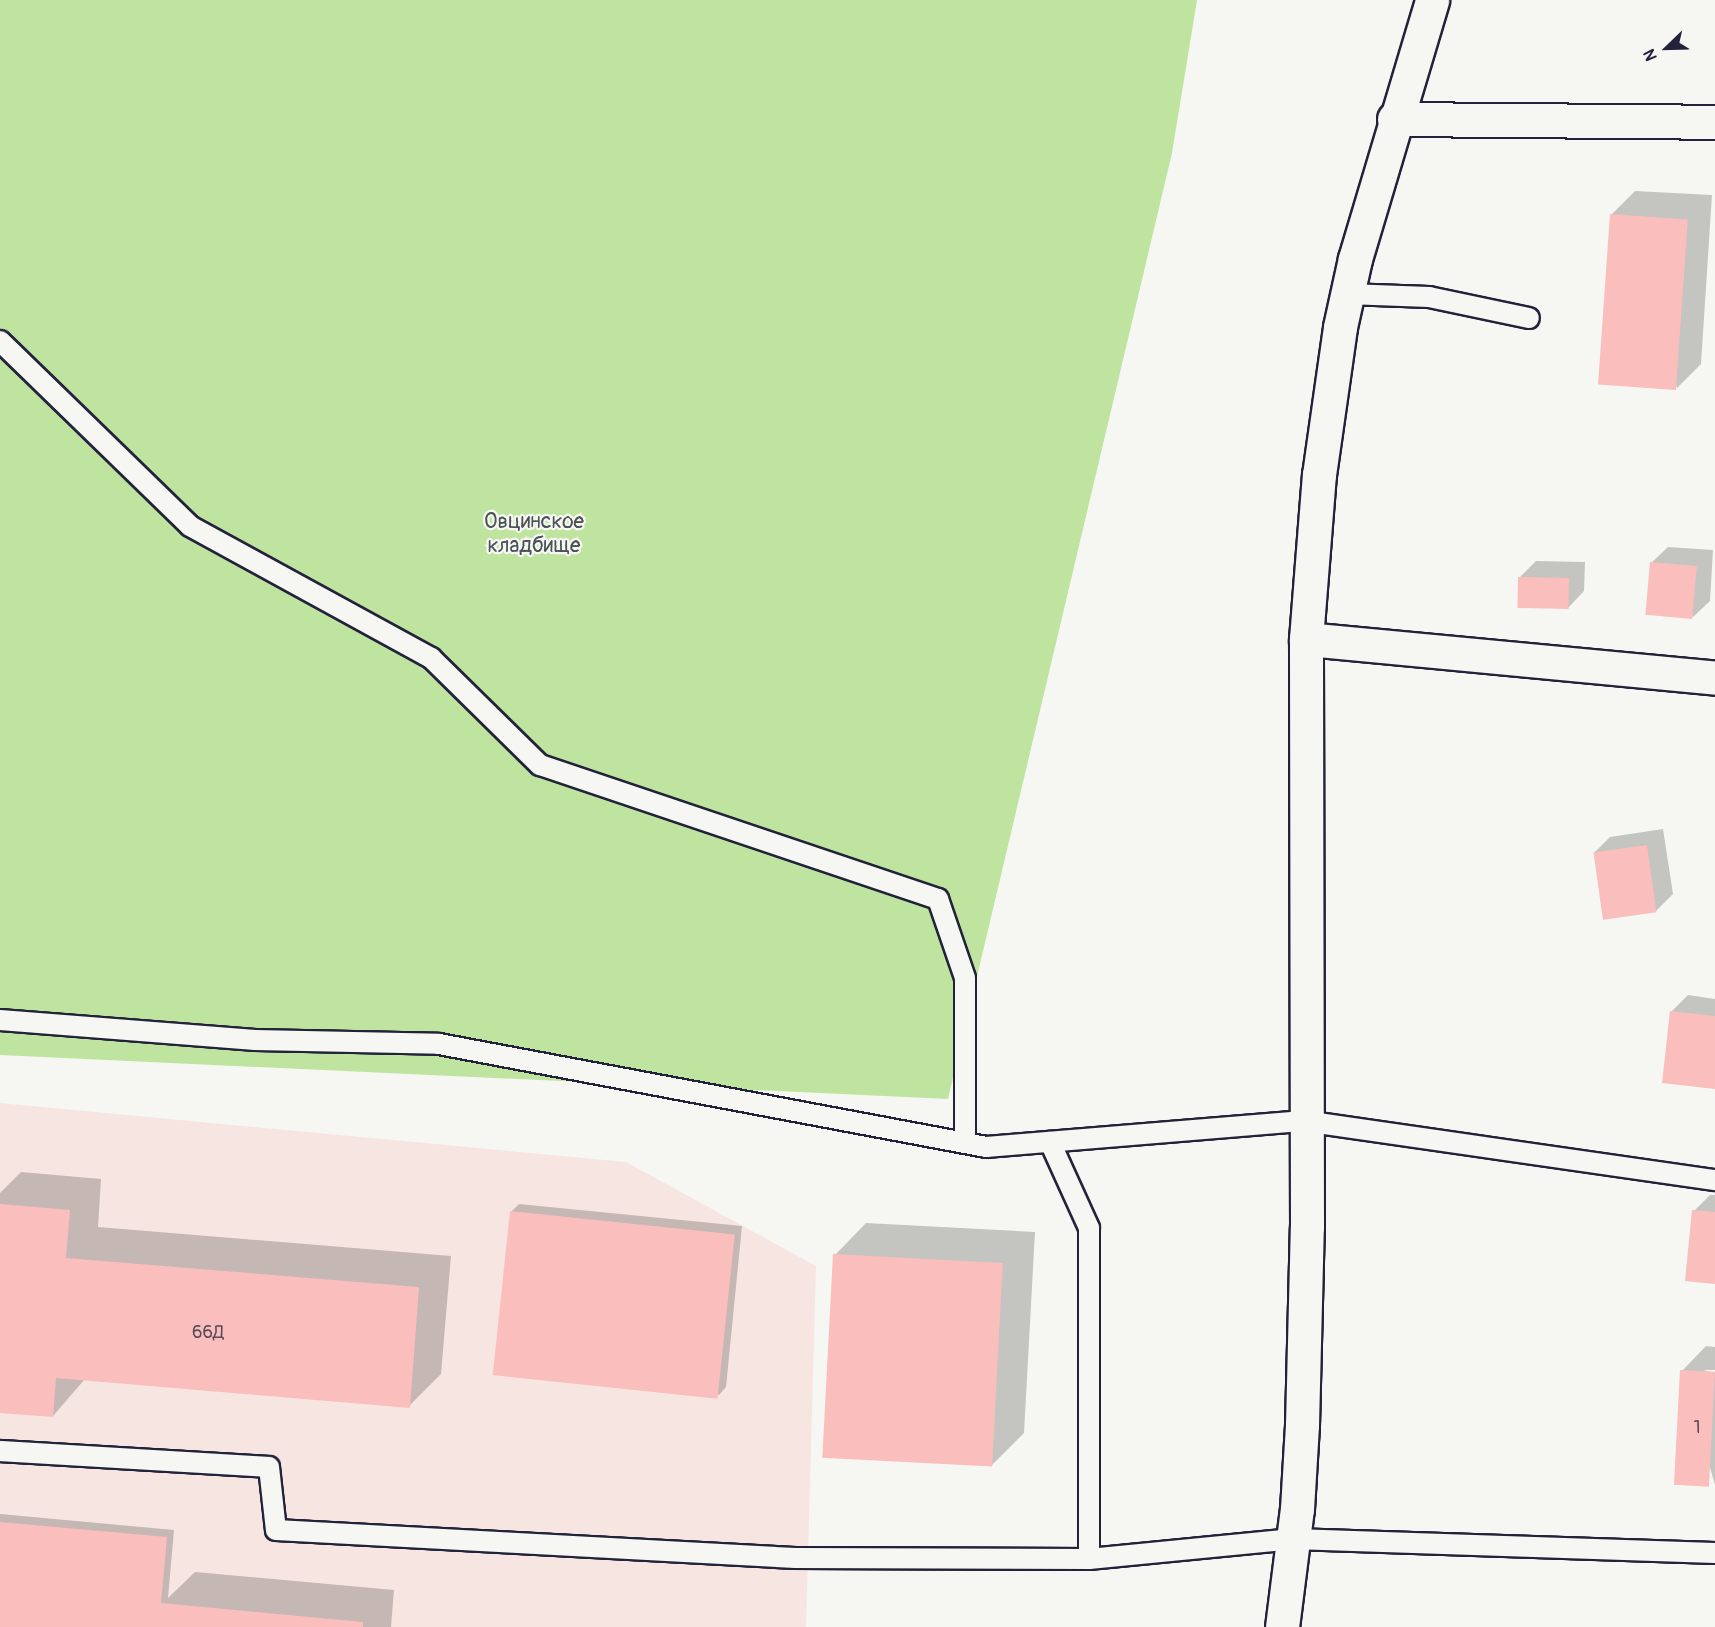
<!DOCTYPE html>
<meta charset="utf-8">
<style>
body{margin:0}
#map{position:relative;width:1715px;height:1627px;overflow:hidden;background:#f6f6f2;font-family:Pangolin,sans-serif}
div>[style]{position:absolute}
.built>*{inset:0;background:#f7e5e2}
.green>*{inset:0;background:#bfe49f}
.shadow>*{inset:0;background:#0003}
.building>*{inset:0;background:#fabebc;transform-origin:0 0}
.roads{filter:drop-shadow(2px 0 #22223b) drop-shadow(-2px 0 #22223b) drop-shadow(0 2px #22223b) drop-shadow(0 -2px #22223b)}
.service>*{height:20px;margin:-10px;padding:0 10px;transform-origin:10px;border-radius:10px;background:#f6f6f2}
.minor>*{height:33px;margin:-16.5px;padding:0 16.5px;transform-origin:16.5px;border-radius:16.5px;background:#f6f6f2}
.secondary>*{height:33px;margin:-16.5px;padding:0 16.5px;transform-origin:16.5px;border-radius:16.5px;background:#f6f6f2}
span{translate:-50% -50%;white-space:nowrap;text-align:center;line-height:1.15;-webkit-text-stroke:4.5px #f6f6f2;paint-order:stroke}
.number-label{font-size:18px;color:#58495b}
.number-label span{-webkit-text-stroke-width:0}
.park-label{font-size:21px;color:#495254}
.north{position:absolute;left:1637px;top:18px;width:60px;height:60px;-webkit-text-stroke:4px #f6f6f2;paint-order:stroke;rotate:247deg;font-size:16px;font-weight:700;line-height:24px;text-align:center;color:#22223b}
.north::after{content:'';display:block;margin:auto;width:21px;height:27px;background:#22223b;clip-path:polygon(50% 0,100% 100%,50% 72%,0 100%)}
</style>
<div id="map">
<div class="built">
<div style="clip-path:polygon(0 1103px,626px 1162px,816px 1266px,806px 1627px,0 1627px)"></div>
</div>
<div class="green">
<div style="clip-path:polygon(0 0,1197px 0,1172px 153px,948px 1099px,0 1055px)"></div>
</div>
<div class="shadow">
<div style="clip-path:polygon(1635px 191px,1712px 195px,1701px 364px,1677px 388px,1611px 215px)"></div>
<div style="clip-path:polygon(1668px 547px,1713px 550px,1710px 601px,1693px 617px,1651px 563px)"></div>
<div style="clip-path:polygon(1536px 561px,1585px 562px,1584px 591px,1568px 608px,1520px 577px)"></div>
<div style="clip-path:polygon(1663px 829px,1673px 894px,1656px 911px,1594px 853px,1610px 837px)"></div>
<div style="clip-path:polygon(1688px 995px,1715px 999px,1715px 1087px,1671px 1012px)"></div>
<div style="clip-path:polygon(21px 1172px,101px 1179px,98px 1227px,451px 1256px,441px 1374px,409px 1406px,85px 1379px,53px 1416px,0 1411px,0 1193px)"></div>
<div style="clip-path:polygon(1710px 1195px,1715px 1195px,1715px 1283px,1694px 1211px)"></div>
<div style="clip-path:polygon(519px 1204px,742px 1226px,726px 1387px,719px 1395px,511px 1212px)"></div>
<div style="clip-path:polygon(866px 1223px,1035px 1232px,1024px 1433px,992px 1465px,835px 1255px)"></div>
<div style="clip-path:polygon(1706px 1346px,1715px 1347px,1715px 1370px,1703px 1370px,1715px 1373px,1715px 1485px,1682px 1371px)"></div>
<div style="clip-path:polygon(0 1514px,174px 1530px,168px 1598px,195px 1572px,394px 1590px,391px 1627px,0 1627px)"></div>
</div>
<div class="building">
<div style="left:1610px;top:214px;width:78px;height:171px;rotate:4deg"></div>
<div style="left:1650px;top:562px;width:47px;height:53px;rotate:5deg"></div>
<div style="left:1518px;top:577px;width:51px;height:31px;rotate:1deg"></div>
<div style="left:1647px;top:845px;width:68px;height:54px;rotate:82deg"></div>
<div style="clip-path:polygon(1670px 1011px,1715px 1016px,1715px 1089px,1662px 1083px)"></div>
<div style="clip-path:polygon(0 1204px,70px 1210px,66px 1258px,419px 1287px,410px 1408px,56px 1378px,53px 1417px,0 1413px)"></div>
<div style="clip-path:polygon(1692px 1210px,1715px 1212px,1715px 1284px,1685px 1281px)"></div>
<div style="left:510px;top:1211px;width:226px;height:165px;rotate:6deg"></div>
<div style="left:833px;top:1254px;width:170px;height:204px;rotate:3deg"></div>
<div style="left:1680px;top:1370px;width:35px;height:115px;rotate:3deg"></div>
<div style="clip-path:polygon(0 1522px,167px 1537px,161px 1603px,363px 1622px,363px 1627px,0 1627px)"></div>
</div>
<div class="roads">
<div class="service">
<div style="left:1347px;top:294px;width:82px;rotate:2.1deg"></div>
<div style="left:1429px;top:297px;width:102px;rotate:11.9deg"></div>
<div style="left:0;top:341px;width:265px;rotate:44.2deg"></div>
<div style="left:190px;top:526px;width:275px;rotate:28.7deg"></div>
<div style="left:431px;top:658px;width:153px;rotate:44.5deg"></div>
<div style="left:540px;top:765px;width:420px;rotate:18.6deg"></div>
<div style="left:938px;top:899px;width:83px;rotate:71.1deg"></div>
<div style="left:965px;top:978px;width:164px;rotate:90deg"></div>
<div style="left:0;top:1020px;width:256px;rotate:4.5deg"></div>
<div style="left:255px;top:1040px;width:184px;rotate:1.2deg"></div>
<div style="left:439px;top:1044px;width:557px;rotate:10.66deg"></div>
<div style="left:986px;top:1147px;width:319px;rotate:-4.7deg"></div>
<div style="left:1304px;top:1121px;width:415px;rotate:8.2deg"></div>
<div style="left:1050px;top:1142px;width:94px;rotate:65.6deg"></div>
<div style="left:1089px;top:1228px;width:331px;rotate:90deg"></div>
<div style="left:0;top:1451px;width:269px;rotate:3.4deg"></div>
<div style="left:269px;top:1467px;width:63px;rotate:83.7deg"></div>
<div style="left:276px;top:1530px;width:520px;rotate:3.09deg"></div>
<div style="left:795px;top:1558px;width:294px;rotate:0.2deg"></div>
<div style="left:1089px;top:1559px;width:205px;rotate:-5.6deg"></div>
<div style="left:1293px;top:1539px;width:422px;rotate:1.9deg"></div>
</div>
<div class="minor">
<div style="left:1394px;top:119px;width:321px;rotate:0.5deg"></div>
<div style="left:1306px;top:639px;width:411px;rotate:5.4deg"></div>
</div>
<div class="secondary">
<div style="left:1282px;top:1627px;width:119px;rotate:-82.8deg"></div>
<div style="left:1297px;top:1509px;width:84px;rotate:-86.6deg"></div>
<div style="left:1302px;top:1425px;width:198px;rotate:-88.6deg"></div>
<div style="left:1307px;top:1227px;width:588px;rotate:-90.1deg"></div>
<div style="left:1306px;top:639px;width:165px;rotate:-85.5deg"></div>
<div style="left:1319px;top:475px;width:149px;rotate:-81.9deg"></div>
<div style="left:1340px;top:327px;width:70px;rotate:-77.6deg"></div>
<div style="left:1355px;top:259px;width:270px;rotate:-73.4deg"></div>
</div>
</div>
<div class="number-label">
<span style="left:208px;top:1333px">66Д</span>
<span style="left:1697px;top:1428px">1</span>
</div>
<div class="park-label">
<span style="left:534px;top:534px">Овцинское<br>кладбище</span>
</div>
<div class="north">N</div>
</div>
